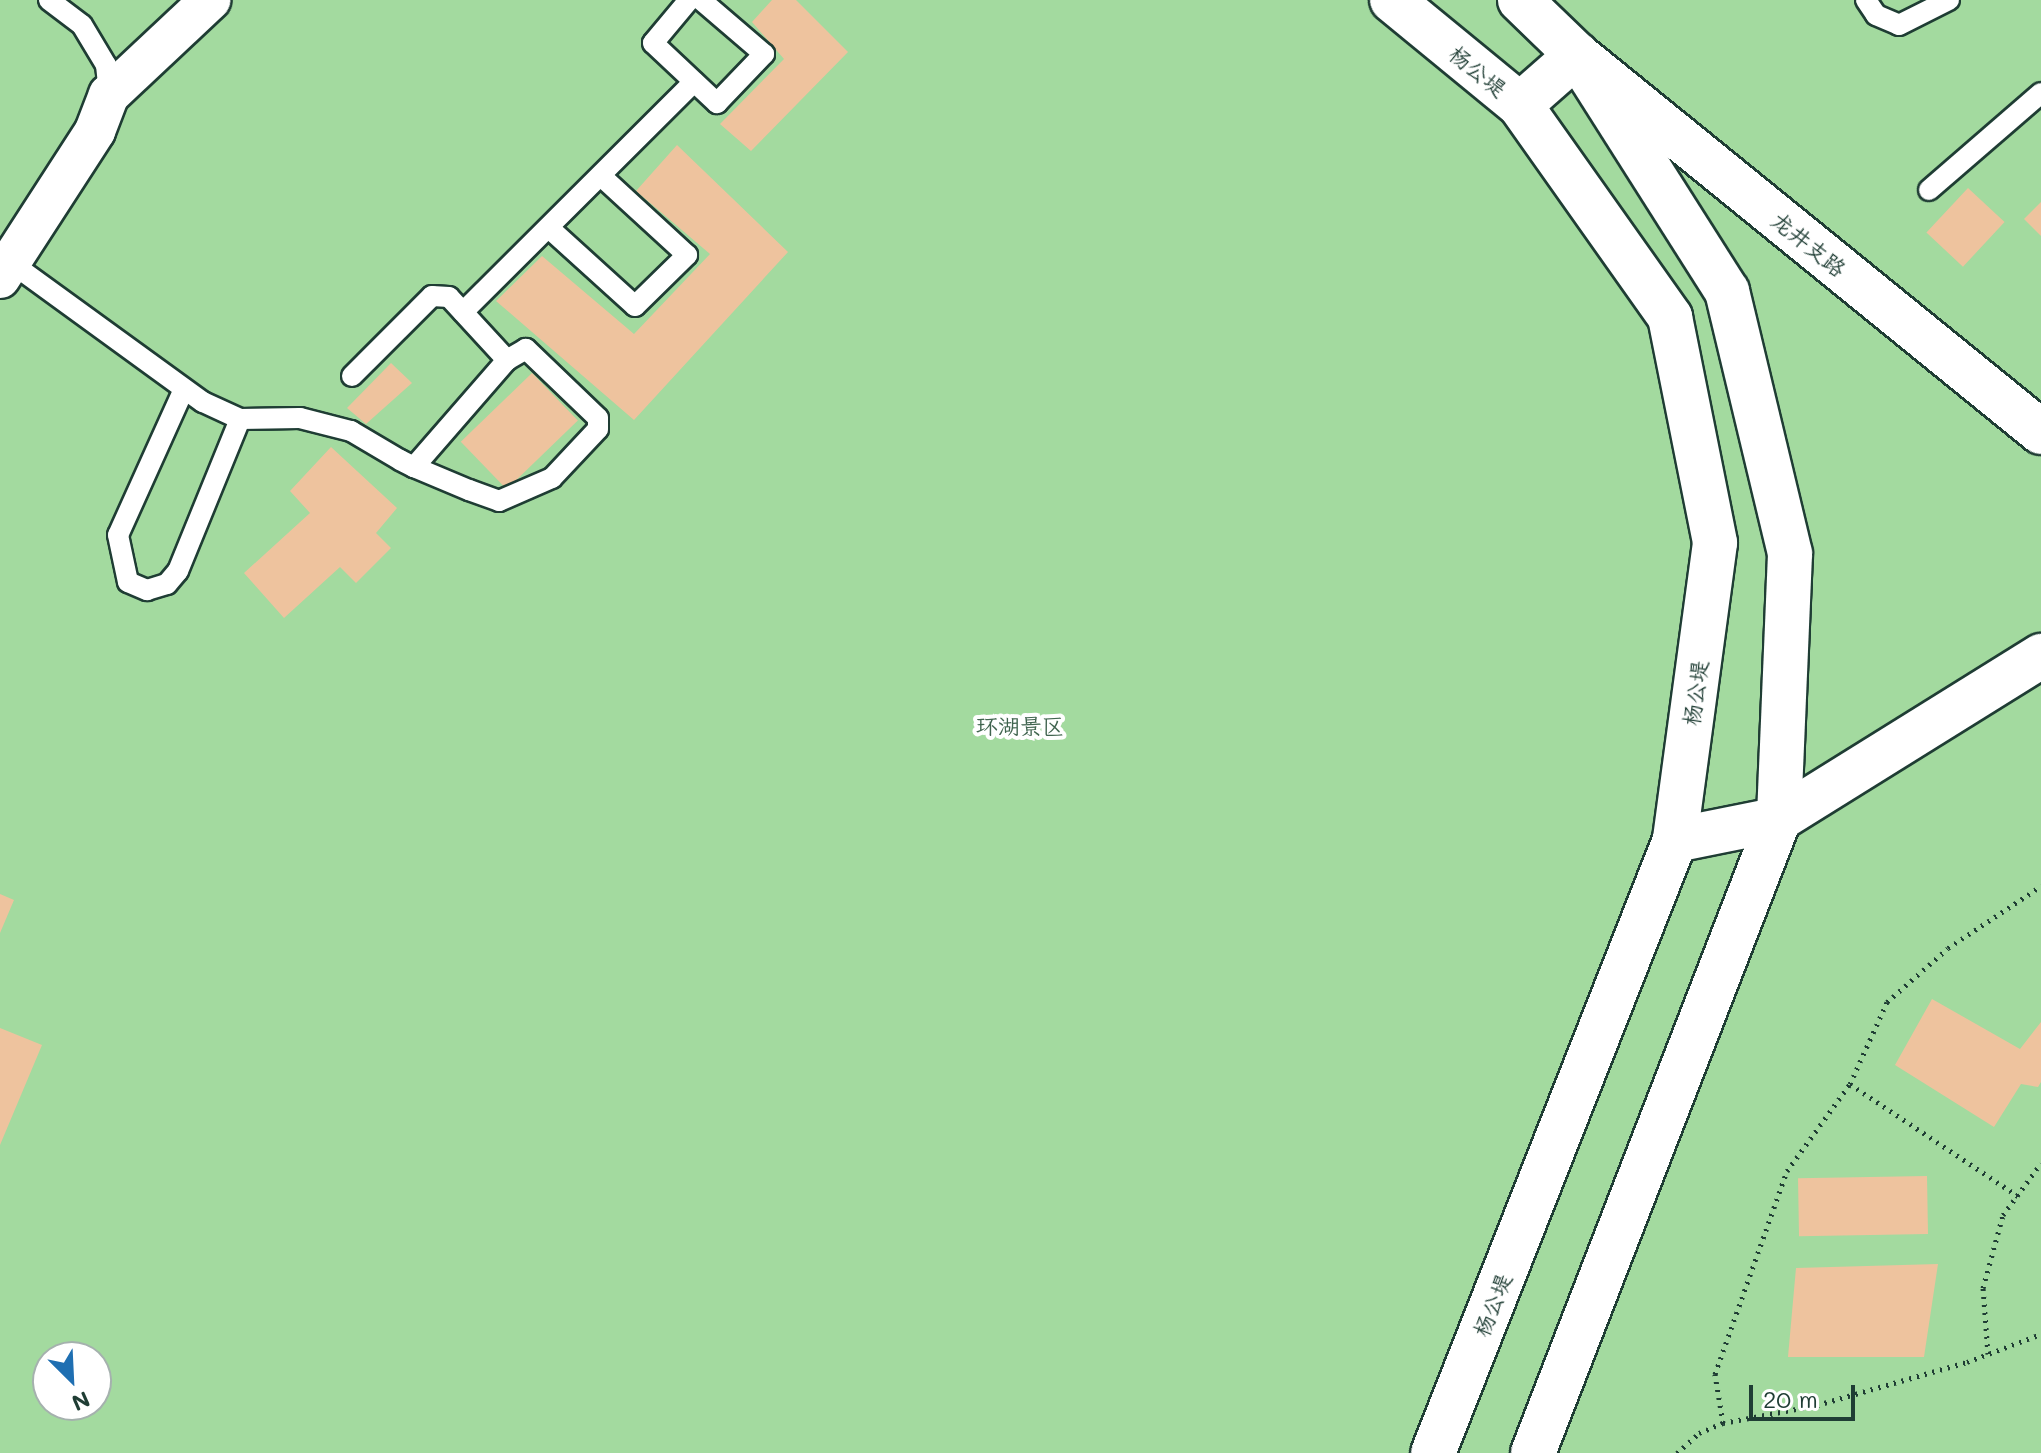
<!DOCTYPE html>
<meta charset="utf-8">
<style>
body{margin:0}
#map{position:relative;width:2041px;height:1453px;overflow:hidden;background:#fff;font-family:Mali,"LXGW WenKai TC",sans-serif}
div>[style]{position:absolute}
.green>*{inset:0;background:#a3da9f}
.building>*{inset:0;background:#eec39e;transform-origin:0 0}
.path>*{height:5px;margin-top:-2.5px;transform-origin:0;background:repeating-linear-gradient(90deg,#1f3d34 0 2px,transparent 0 8px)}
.roads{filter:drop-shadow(2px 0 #1f3d34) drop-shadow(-2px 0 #1f3d34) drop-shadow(0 2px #1f3d34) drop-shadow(0 -2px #1f3d34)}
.service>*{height:20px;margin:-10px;padding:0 10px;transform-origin:10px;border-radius:10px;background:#fff}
.minor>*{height:40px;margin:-20px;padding:0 20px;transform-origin:20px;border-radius:20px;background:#fff}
.tertiary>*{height:44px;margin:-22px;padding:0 22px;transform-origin:22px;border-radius:22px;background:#fff}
.secondary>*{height:44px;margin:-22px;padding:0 22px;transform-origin:22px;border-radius:22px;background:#fff}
span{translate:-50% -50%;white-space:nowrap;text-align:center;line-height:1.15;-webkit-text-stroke:8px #fff;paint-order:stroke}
.street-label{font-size:22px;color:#1f3d34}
.park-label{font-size:22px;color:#40644f}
.north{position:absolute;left:32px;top:1341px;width:80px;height:80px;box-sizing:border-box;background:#fff;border:2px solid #a5b1ae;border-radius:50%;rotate:156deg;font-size:22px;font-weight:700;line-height:32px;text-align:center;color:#1f3d34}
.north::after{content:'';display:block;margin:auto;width:28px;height:36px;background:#1f6fb2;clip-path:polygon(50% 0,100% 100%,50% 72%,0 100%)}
.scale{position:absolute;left:1749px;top:1385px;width:106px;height:36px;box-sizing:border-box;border:4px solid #1f3d34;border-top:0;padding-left:10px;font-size:24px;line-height:28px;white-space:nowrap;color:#1f3d34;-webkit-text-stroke:6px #fff;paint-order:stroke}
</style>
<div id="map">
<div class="green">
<div style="clip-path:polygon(evenodd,0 0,2041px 0,2041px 1453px,0 1453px,0 0,48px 1357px,96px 1357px,96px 1405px,48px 1405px,48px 1357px)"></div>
</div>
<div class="building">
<div style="clip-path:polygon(772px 0,796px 0,848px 52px,751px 151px,720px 124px,784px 59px,752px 22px)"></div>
<div style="clip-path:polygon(677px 145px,788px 252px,634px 420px,496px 301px,542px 256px,634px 334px,710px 254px,636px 191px)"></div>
<div style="left:1968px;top:188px;width:50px;height:61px;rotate:43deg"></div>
<div style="clip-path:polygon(2041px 202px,2041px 236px,2024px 219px)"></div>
<div style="clip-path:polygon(391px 363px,412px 383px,366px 424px,347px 408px)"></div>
<div style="left:532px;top:373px;width:66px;height:99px;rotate:46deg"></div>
<div style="clip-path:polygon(331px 447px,397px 508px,376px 533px,391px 548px,356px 583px,340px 567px,284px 618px,244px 573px,310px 513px,290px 491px)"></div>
<div style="clip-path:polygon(0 894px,14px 900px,0 933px)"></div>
<div style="clip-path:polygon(1932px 999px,2020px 1049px,2041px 1022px,2041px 1082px,2038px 1087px,2021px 1084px,1994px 1127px,1895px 1065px)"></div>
<div style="clip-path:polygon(0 1028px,42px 1045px,0 1145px)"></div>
<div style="left:1927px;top:1176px;width:58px;height:129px;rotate:89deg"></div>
<div style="clip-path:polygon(1938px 1264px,1924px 1357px,1788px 1357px,1796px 1268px)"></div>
</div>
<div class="path">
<div style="left:1850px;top:1084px;width:202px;rotate:33.7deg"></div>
<div style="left:1988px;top:1354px;width:66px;rotate:-94.3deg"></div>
<div style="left:1983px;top:1288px;width:76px;rotate:-74.7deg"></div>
<div style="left:2003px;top:1215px;width:64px;rotate:-53.8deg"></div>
<div style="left:1723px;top:1423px;width:50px;rotate:-99.3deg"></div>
<div style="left:1715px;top:1374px;width:215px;rotate:-70.5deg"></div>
<div style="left:1787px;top:1171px;width:107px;rotate:-54.1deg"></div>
<div style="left:1850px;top:1084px;width:90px;rotate:-65.7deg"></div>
<div style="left:1887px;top:1002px;width:81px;rotate:-41.5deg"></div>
<div style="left:1948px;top:948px;width:112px;rotate:-33.7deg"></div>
<div style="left:1677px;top:1453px;width:30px;rotate:-42deg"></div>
<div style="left:1699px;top:1433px;width:26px;rotate:-23deg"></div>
<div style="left:1723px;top:1423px;width:96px;rotate:-10.8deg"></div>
<div style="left:1817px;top:1405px;width:156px;rotate:-16deg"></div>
<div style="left:1967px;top:1362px;width:79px;rotate:-20.7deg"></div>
</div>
<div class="roads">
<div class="service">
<div style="left:49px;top:0;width:41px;rotate:37.1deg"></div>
<div style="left:82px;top:25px;width:47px;rotate:59deg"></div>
<div style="left:106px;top:65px;width:30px;rotate:84deg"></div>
<div style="left:689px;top:0;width:56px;rotate:129.9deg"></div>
<div style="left:653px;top:43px;width:88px;rotate:43.2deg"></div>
<div style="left:717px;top:103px;width:68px;rotate:-46.2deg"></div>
<div style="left:764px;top:54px;width:83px;rotate:-139.4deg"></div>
<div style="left:1866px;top:0;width:18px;rotate:56deg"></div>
<div style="left:1876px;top:15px;width:25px;rotate:23deg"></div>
<div style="left:1899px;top:25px;width:56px;rotate:-26.6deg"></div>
<div style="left:1929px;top:190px;width:148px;rotate:-40.9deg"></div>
<div style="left:549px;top:228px;width:116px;rotate:42.2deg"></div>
<div style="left:635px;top:306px;width:73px;rotate:-44.4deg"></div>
<div style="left:687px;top:255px;width:117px;rotate:-137.4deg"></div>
<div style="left:10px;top:262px;width:238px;rotate:36deg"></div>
<div style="left:203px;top:402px;width:41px;rotate:24.7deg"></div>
<div style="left:240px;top:419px;width:60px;rotate:-1deg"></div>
<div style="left:300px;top:418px;width:53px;rotate:14.3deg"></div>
<div style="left:351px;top:431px;width:57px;rotate:30.6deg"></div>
<div style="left:400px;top:460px;width:16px;rotate:27deg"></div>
<div style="left:414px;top:467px;width:60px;rotate:22.7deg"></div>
<div style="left:469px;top:490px;width:32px;rotate:20deg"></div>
<div style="left:499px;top:501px;width:58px;rotate:-23.5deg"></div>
<div style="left:552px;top:478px;width:67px;rotate:-46.8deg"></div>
<div style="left:598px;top:429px;width:11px;rotate:-90deg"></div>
<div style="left:598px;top:418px;width:100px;rotate:-136.2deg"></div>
<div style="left:526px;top:349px;width:22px;rotate:150deg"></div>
<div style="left:507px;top:360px;width:142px;rotate:131deg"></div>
<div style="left:463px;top:312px;width:326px;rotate:-44.9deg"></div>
<div style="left:352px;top:376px;width:113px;rotate:-45deg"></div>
<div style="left:432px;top:296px;width:17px;rotate:3deg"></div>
<div style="left:449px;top:297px;width:86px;rotate:47.4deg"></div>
<div style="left:184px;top:389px;width:160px;rotate:114.3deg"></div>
<div style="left:118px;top:535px;width:48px;rotate:78deg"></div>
<div style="left:128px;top:582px;width:21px;rotate:23deg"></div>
<div style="left:147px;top:590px;width:21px;rotate:-17deg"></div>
<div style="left:167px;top:584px;width:17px;rotate:-50deg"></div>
<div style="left:178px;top:571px;width:164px;rotate:-67.8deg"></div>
</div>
<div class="minor">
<div style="left:0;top:278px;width:175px;rotate:-57.1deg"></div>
<div style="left:95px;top:131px;width:39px;rotate:-69deg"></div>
<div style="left:109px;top:95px;width:139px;rotate:-43.2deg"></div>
</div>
<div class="tertiary">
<div style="left:1520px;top:105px;width:76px;rotate:-41.3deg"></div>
<div style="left:1577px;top:55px;width:598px;rotate:39.09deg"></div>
<div style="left:1675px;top:840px;width:106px;rotate:-11.4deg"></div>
<div style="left:1779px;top:819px;width:309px;rotate:-31.9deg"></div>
</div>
<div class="secondary">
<div style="left:1392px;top:0;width:166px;rotate:39.4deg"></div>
<div style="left:1520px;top:105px;width:260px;rotate:54.7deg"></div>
<div style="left:1670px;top:317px;width:230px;rotate:78.7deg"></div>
<div style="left:1715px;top:543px;width:300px;rotate:97.7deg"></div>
<div style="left:1675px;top:840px;width:659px;rotate:111.54deg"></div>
<div style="left:1520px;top:0;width:79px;rotate:44deg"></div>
<div style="left:1577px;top:55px;width:280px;rotate:57.6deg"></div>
<div style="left:1727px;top:291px;width:270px;rotate:76.5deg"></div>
<div style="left:1790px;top:554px;width:265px;rotate:92.4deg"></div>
<div style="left:1779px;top:819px;width:680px;rotate:111.21deg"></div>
</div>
</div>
<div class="street-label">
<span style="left:1478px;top:71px;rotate:39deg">杨公堤</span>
<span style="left:1809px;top:244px;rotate:39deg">龙井支路</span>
<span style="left:1695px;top:693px;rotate:-82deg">杨公堤</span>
<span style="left:1492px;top:1305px;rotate:-68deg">杨公堤</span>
</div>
<div class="park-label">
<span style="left:1020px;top:726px">环湖景区</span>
</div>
<div class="north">N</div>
<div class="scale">20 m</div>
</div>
